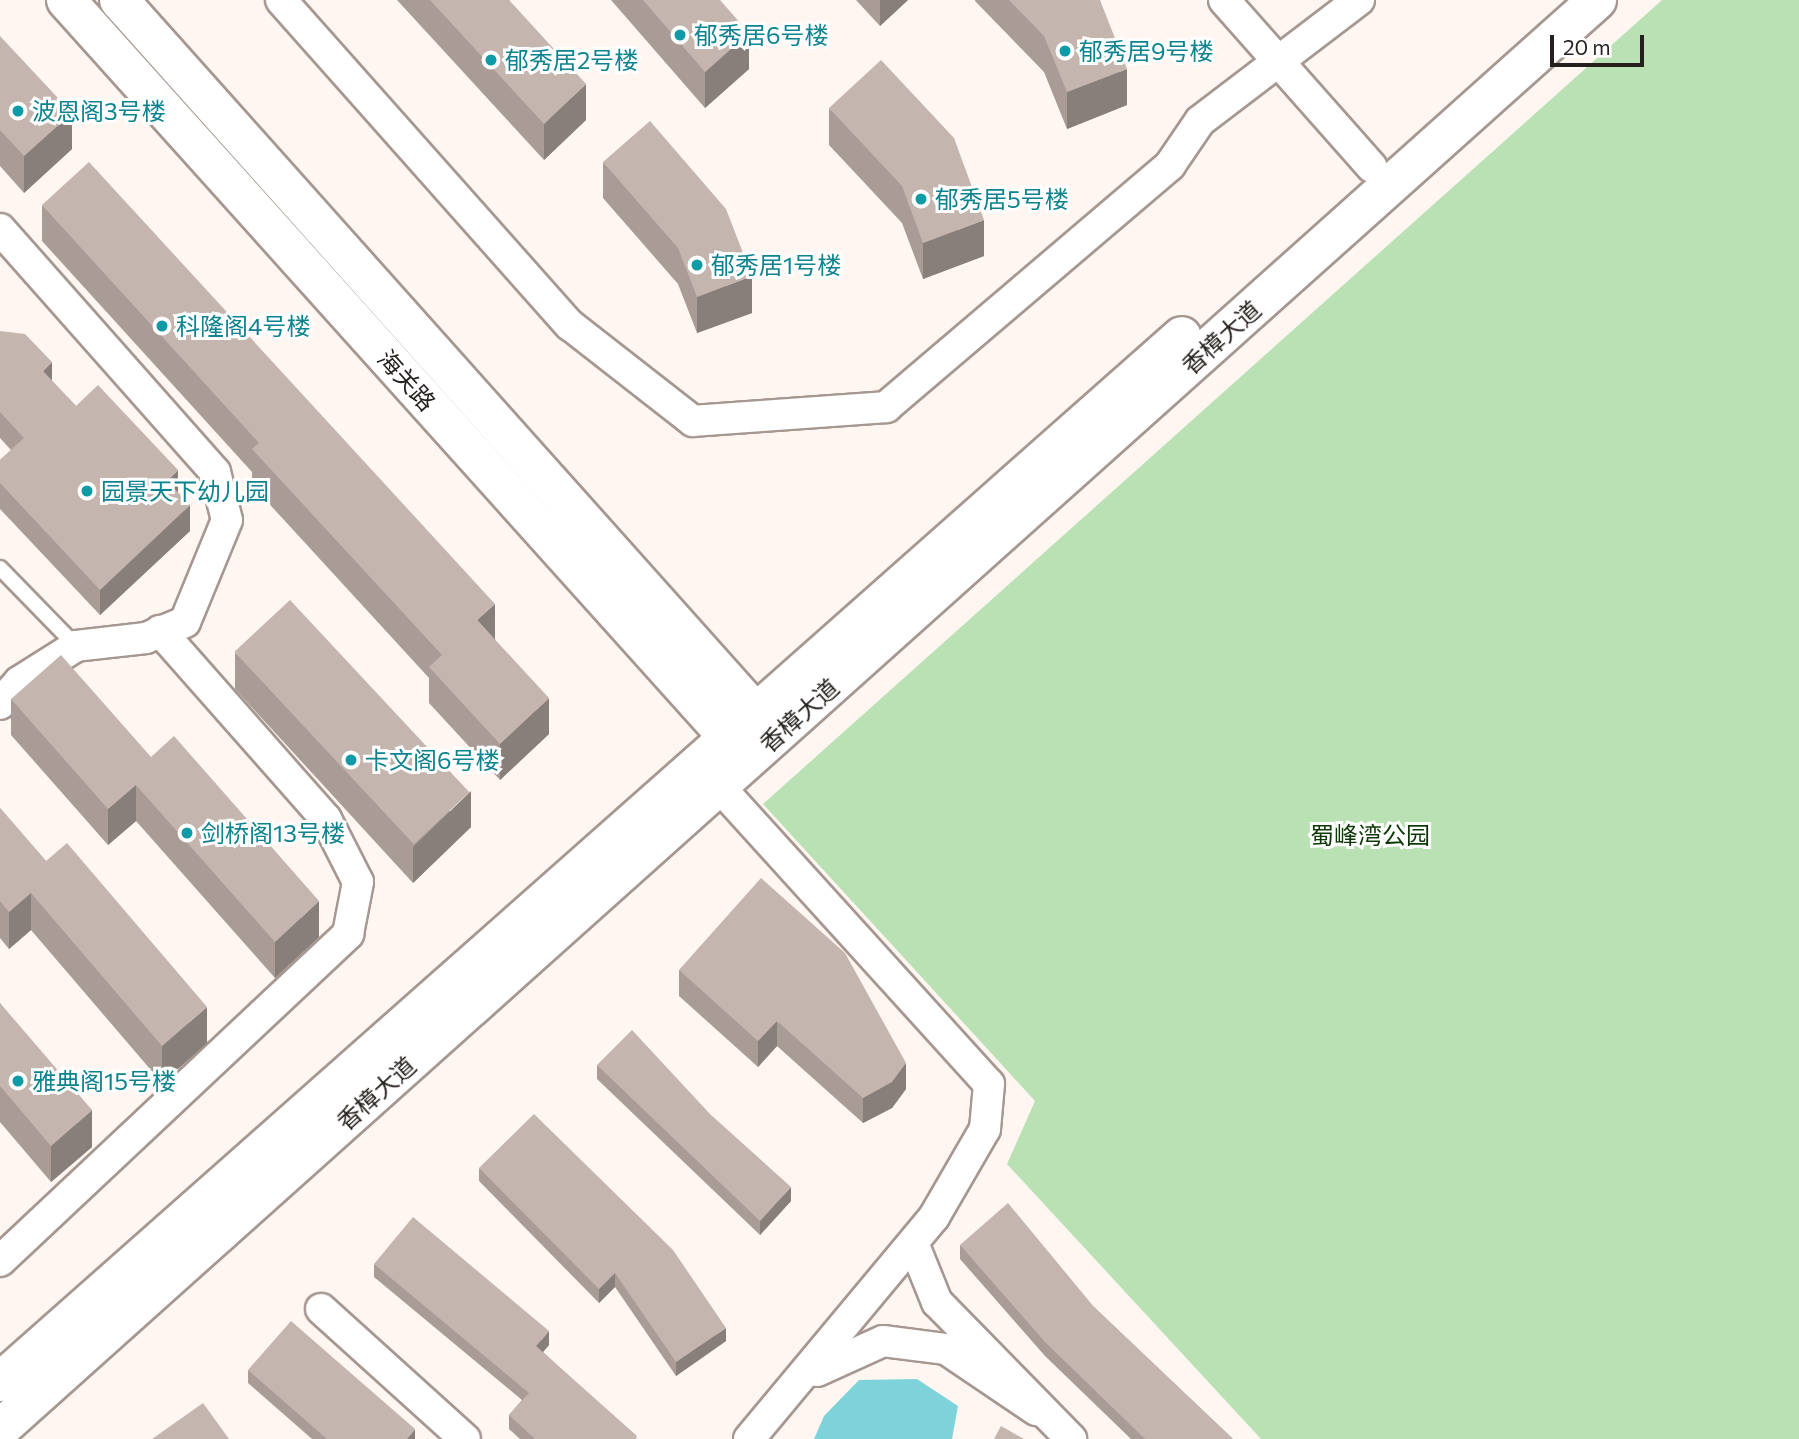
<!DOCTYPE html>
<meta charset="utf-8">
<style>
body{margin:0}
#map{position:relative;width:1799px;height:1439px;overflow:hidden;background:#fff5f1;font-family:Commissioner,"Noto Sans SC",sans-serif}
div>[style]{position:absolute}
.green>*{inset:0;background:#bae1b4}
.water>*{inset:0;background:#7ed3da}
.roads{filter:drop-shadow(2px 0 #a69791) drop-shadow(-2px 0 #a69791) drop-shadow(0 2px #a69791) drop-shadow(0 -2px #a69791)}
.lane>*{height:14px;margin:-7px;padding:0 7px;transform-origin:7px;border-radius:7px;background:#fff}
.street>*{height:30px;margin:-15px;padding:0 15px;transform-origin:15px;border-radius:15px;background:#fff}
.secondary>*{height:38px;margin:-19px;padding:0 19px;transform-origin:19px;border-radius:19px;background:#fff}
.wall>*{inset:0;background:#a99c96}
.shaded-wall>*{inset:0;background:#897f7a}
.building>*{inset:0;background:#c4b5ae;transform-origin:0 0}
.dots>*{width:19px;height:19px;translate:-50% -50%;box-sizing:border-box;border:4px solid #fff;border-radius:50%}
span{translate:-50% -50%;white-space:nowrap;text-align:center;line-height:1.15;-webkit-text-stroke:6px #fff;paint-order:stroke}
.culture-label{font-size:24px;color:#0d838f}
.left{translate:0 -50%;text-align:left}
.street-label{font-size:24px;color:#251f1d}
.park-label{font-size:24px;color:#0d3907}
.scale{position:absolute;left:1550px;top:35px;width:94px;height:32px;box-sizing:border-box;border:4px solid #251f1d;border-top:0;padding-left:9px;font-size:21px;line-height:24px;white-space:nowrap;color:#251f1d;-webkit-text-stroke:5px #fff;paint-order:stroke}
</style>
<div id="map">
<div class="green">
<div style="clip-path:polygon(1662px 0,1799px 0,1799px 1439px,1261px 1439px,1007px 1164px,1035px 1101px,763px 804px)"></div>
</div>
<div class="water">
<div style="clip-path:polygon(917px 1379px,958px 1406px,952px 1439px,814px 1439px,824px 1416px,859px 1380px)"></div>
</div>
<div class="roads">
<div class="lane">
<div style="left:0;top:568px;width:109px;rotate:45.7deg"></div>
</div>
<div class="street">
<div style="left:281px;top:0;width:435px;rotate:48.4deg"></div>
<div style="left:570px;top:325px;width:156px;rotate:38deg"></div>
<div style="left:693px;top:421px;width:194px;rotate:-4.1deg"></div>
<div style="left:886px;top:407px;width:373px;rotate:-40.4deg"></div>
<div style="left:1170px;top:165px;width:53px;rotate:-55.7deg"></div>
<div style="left:1200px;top:121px;width:200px;rotate:-37.3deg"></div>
<div style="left:1224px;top:0;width:223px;rotate:48.5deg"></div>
<div style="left:0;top:229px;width:324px;rotate:48.5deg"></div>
<div style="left:215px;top:472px;width:49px;rotate:76deg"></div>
<div style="left:227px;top:520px;width:110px;rotate:112.4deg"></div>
<div style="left:185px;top:622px;width:42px;rotate:157.7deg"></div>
<div style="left:146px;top:638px;width:70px;rotate:173.5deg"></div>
<div style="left:76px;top:646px;width:67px;rotate:147.7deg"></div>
<div style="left:19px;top:682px;width:29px;rotate:131deg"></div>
<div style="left:706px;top:772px;width:421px;rotate:47.8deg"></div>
<div style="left:989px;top:1084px;width:45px;rotate:95.1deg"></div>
<div style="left:985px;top:1129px;width:102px;rotate:120.1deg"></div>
<div style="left:934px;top:1217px;width:289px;rotate:129.8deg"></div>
<div style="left:913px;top:1243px;width:64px;rotate:67.9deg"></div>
<div style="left:937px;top:1302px;width:192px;rotate:45.6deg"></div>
<div style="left:0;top:1261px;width:478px;rotate:-43.2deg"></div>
<div style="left:348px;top:934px;width:53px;rotate:-79.1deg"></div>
<div style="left:358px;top:882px;width:71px;rotate:-116.9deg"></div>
<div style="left:326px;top:819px;width:251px;rotate:-131.4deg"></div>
<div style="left:321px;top:1309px;width:194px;rotate:42.1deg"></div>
<div style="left:817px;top:1371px;width:72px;rotate:-24.4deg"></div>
<div style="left:883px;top:1341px;width:64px;rotate:7.2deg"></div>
<div style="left:946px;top:1349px;width:109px;rotate:34.1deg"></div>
</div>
<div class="secondary">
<div style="left:66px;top:0;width:1016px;rotate:48.07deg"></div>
<div style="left:119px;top:0;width:980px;rotate:48.23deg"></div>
<div style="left:0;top:1382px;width:1578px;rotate:-41.51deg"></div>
<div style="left:0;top:1429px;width:2143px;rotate:-41.82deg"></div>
</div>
</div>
<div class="wall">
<div style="clip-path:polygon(397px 0,509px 0,586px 120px,544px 160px)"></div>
<div style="clip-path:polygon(611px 0,720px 0,749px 69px,705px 108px)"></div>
<div style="clip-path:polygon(856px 0,908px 0,880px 26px)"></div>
<div style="clip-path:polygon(975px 0,1100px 0,1127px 105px,1067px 129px,1044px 72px,975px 1px)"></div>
<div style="clip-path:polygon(0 36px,72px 149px,24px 193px,0 166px)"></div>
<div style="clip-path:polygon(829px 108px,984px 256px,923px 279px,902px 223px,829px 145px)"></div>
<div style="clip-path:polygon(603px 162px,752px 313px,697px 333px,678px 284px,603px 198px)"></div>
<div style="clip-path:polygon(42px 205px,495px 639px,549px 734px,500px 780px,429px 703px,429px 678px,252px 485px,252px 472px,42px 241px)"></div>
<div style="clip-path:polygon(0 331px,52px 381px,76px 406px,178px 493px,190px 531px,100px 615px,0 509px,0 460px,11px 450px,0 438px)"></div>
<div style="clip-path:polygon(235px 653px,471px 827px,413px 883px,235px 689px)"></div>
<div style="clip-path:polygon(11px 699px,151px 757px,319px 937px,275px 978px,136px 821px,108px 845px,11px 735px)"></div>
<div style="clip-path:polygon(0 808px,46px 861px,207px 1043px,162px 1083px,31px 930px,9px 949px,0 938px)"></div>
<div style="clip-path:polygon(679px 970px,906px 1089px,892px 1108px,863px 1123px,777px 1046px,758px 1067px,679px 996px)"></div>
<div style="clip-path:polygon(0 1003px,92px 1147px,51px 1182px,0 1122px)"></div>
<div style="clip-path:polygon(597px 1065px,791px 1201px,760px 1235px,597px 1079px)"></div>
<div style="clip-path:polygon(479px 1168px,726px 1341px,676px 1376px,615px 1287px,599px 1303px,479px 1181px)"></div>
<div style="clip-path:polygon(960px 1245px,1094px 1307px,1233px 1439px,1131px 1439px,1045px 1356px,960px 1259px)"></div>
<div style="clip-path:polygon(374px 1264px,549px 1345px,543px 1352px,637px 1439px,520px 1439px,509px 1429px,509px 1415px,522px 1400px,374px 1277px)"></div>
<div style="clip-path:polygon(248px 1370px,415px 1439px,312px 1439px,248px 1383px)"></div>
</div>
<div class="shaded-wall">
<div style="clip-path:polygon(880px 0,908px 0,880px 26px)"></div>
<div style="clip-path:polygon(749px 33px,749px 69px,705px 108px,705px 72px)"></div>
<div style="clip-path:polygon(1127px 69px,1127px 105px,1067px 129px,1067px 92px)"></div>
<div style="clip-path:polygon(586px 84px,586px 120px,544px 160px,544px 124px)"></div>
<div style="clip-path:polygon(72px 113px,72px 149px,24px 193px,24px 156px)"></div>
<div style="clip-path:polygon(984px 220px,984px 256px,923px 279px,923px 243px)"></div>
<div style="clip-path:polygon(752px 276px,752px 313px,697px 333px,697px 297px)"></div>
<div style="clip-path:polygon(52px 362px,52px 388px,43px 371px)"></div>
<div style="clip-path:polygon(178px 470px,178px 496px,167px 481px)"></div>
<div style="clip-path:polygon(190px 505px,190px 531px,100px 615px,100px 590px)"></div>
<div style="clip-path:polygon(495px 604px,495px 640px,477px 620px)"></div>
<div style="clip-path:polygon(549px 698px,549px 734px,500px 780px,500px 744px)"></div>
<div style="clip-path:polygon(136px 785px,136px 821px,108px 845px,108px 809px)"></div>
<div style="clip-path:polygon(471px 791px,471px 827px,413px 883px,413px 847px)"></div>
<div style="clip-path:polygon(31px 893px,31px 930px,9px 949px,9px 912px)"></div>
<div style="clip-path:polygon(319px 901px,319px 937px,275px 978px,275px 942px)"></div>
<div style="clip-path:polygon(207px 1007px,207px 1043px,162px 1083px,162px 1046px)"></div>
<div style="clip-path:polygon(777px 1021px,777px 1046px,758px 1067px,758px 1041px)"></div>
<div style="clip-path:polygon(906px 1063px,906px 1089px,892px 1108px,863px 1123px,863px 1098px)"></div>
<div style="clip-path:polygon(92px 1110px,92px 1147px,51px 1182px,51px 1146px)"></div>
<div style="clip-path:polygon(791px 1187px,791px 1201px,760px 1235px,760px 1221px)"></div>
<div style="clip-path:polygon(615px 1273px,615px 1287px,599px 1303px,599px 1289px)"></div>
<div style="clip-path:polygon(726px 1328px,726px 1341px,676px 1376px,676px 1362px)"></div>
<div style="clip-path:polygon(549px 1331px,549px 1345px,536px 1360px,536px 1346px)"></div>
<div style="clip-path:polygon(415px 1429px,415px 1439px,407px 1439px)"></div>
</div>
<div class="building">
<div style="clip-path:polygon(430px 0,509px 0,586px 84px,544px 124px)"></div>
<div style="clip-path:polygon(643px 0,720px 0,749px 33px,705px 72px)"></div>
<div style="clip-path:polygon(1009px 0,1100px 0,1127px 69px,1067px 92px,1044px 36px)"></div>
<div style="clip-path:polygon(0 36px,72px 113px,24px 156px,0 130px)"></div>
<div style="clip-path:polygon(881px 60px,954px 138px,984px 220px,923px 243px,902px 186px,829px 108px)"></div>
<div style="clip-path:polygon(650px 121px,726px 209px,752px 276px,697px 297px,678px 248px,603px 162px)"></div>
<div style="clip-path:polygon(89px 162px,495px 604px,477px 620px,549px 698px,500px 744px,429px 667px,442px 655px,252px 449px,259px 443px,42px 205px)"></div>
<div style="clip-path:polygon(0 331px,25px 334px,52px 362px,43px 371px,76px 406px,98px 385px,178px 470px,167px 481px,190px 505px,100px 590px,0 483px,0 460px,24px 438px,0 412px)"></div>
<div style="left:290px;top:600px;width:263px;height:76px;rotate:47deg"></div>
<div style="clip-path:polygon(61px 655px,151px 757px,174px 736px,319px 901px,275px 942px,136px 785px,108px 809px,11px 699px)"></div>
<div style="clip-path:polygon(0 808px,46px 861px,67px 843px,207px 1007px,162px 1046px,31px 893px,9px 912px,0 901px)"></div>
<div style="clip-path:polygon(761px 878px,845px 953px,906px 1063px,892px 1082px,863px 1098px,777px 1021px,758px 1041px,679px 970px)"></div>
<div style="clip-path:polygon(0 1003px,92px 1110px,51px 1146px,0 1086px)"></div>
<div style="clip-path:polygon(632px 1030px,710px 1114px,791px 1187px,760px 1221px,597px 1065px)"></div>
<div style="clip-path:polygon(534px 1114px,673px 1250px,726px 1328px,676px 1362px,615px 1273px,599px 1289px,479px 1168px)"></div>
<div style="clip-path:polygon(1008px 1203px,1094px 1307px,1233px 1439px,1145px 1439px,1045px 1342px,960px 1245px)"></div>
<div style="clip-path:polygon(413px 1217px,549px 1331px,536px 1346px,637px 1436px,635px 1439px,535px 1439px,509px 1415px,529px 1393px,374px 1264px)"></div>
<div style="clip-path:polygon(291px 1321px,415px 1429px,407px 1439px,327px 1439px,248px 1370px)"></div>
<div style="clip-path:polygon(203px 1403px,229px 1439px,152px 1439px)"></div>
<div style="clip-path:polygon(1001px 1426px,1024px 1439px,994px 1439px)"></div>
</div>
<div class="dots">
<div style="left:680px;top:35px;background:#0f9aa8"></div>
<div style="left:1065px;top:51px;background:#0f9aa8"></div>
<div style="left:491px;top:60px;background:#0f9aa8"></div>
<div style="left:18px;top:111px;background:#0f9aa8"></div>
<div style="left:921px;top:199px;background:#0f9aa8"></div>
<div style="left:697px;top:265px;background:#0f9aa8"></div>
<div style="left:162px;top:326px;background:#0f9aa8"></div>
<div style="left:87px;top:491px;background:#0f9aa8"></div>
<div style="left:351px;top:760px;background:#0f9aa8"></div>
<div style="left:187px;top:833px;background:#0f9aa8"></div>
<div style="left:18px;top:1081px;background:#0f9aa8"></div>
</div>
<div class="culture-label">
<span class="left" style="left:694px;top:35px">郁秀居6号楼</span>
<span class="left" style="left:1079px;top:51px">郁秀居9号楼</span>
<span class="left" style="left:505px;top:60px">郁秀居2号楼</span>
<span class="left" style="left:32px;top:111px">波恩阁3号楼</span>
<span class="left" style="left:935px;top:199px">郁秀居5号楼</span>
<span class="left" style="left:711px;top:265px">郁秀居1号楼</span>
<span class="left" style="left:176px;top:326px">科隆阁4号楼</span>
<span class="left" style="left:101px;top:491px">园景天下幼儿园</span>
<span class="left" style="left:365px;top:760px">卡文阁6号楼</span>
<span class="left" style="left:201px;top:833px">剑桥阁13号楼</span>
<span class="left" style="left:32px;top:1081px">雅典阁15号楼</span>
</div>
<div class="street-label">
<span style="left:1221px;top:337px;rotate:-42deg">香樟大道</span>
<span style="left:407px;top:380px;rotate:48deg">海关路</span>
<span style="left:799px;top:715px;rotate:-42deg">香樟大道</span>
<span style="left:376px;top:1093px;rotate:-42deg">香樟大道</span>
</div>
<div class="park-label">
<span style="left:1370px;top:835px">蜀峰湾公园</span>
</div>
<div class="scale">20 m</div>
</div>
